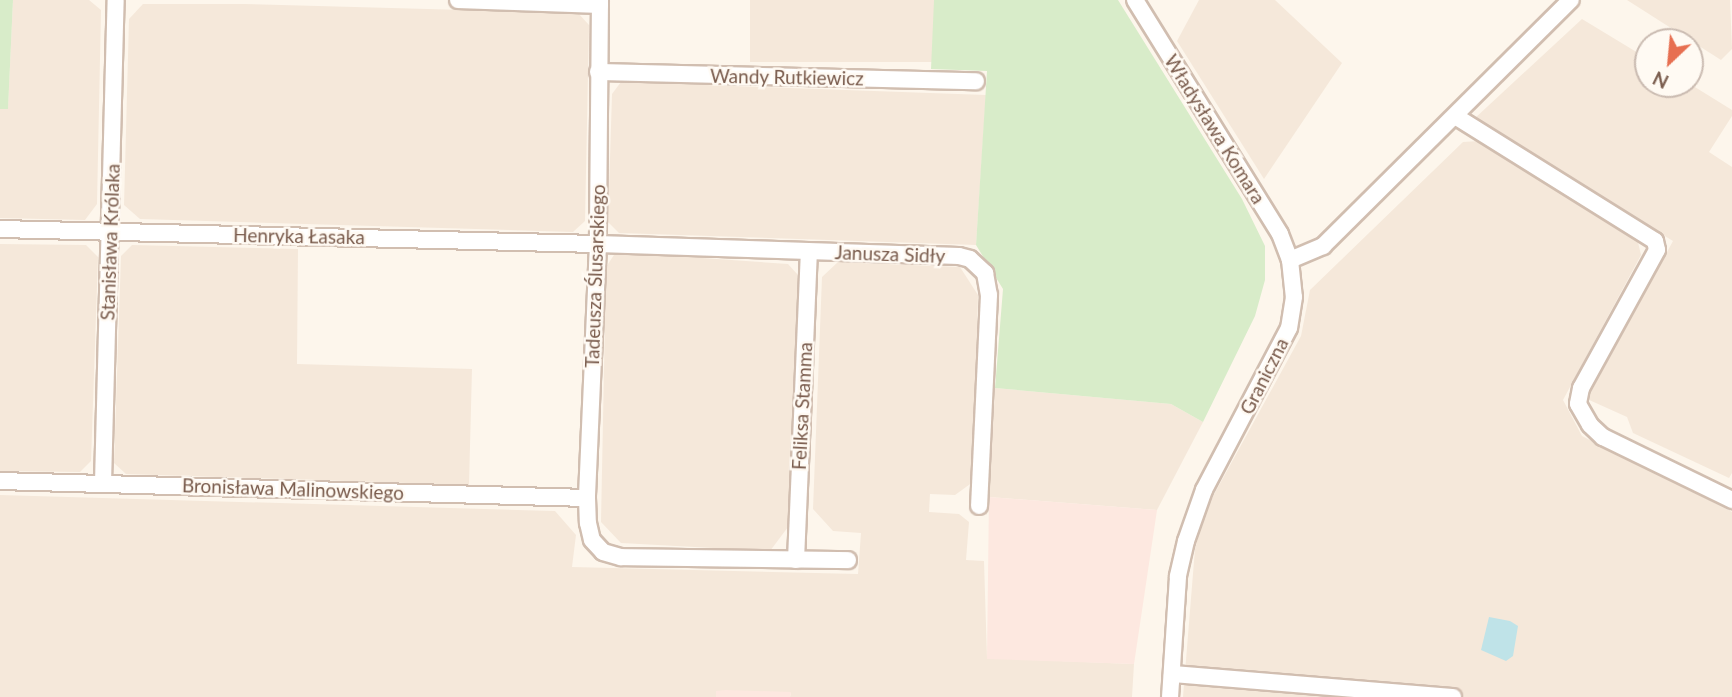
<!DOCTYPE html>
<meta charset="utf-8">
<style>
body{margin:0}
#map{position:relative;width:1732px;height:697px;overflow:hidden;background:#fdf6ec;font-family:Lato,sans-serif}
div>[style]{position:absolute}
.residential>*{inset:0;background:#f5e8da;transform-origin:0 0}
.commercial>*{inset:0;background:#fde8e0}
.green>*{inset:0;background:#d8ecc9}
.water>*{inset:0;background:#bfe3e8}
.roads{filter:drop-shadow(2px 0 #d1beb0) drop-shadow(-2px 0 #d1beb0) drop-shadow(0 2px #d1beb0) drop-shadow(0 -2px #d1beb0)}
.minor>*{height:16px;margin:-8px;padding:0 8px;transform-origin:8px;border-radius:8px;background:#fff}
span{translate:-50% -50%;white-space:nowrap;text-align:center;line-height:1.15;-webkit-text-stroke:5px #fffaf3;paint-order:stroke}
.street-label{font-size:19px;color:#7a5c4d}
.north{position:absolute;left:1634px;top:28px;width:70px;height:70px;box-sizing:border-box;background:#fffaf3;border:2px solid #cabbb1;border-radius:50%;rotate:206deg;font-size:19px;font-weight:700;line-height:28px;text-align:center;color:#7a5c4d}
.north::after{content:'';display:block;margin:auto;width:24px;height:32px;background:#e76f51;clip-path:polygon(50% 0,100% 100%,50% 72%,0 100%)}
</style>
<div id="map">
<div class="residential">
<div style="clip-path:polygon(13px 0,89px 0,101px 10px,97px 204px,85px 220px,0 218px,0 109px,8px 108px)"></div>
<div style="left:750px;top:0;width:184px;height:62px"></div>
<div style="clip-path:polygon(1199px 0,1275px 0,1342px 63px,1264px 179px,1177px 41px)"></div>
<div style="clip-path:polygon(1627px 0,1730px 0,1732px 49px,1721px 60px)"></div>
<div style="clip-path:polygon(143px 4px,244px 4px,578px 13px,589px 25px,585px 221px,573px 232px,140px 219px,124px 205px,129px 19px)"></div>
<div style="clip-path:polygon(1582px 19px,1648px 59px,1648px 84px,1690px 84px,1732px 110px,1732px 116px,1709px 152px,1732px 167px,1732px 473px,1729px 478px,1633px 433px,1627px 417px,1587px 399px,1673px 241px,1474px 119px)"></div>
<div style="clip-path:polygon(621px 82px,986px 95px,976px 245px,619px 233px,608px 222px,612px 94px)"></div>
<div style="clip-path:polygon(1479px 141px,1637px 238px,1641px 255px,1563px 400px,1582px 436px,1732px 512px,1732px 697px,1183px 697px,1195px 549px,1206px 509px,1301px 336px,1310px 290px,1463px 142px)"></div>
<div style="clip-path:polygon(0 244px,86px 245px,98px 257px,91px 461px,80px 472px,0 471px)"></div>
<div style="clip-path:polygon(132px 245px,298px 249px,297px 364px,472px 369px,469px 485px,126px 474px,114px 463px,121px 256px)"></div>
<div style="clip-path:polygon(616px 252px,788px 264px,798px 275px,788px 527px,770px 551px,621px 543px,601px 522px,606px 267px)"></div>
<div style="clip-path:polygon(838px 262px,960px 267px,978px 295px,973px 482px,955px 495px,930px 494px,929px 512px,959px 514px,969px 522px,966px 560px,984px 561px,987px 658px,1134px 664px,1132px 697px,790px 697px,791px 693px,716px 691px,716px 697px,0 697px,0 495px,555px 511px,576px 535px,572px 567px,858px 574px,861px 533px,833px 531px,813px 509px,822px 277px)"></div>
<div style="clip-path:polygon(995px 388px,1171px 404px,1203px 422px,1157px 510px,989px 497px)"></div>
</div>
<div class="commercial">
<div style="clip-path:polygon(989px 497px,1157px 510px,1134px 664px,987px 659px)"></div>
<div style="clip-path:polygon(726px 690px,791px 692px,790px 697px,716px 697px,716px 691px)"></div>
</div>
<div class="green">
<div style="clip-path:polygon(0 0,13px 0,8px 109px,0 109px)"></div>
<div style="clip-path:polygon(934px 0,1118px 0,1242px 199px,1265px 246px,1265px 280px,1255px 316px,1203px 422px,1171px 404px,995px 388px,1003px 289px,976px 245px,987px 71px,931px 69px)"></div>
</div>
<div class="water">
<div style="clip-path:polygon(1489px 617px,1510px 621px,1518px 626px,1513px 656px,1506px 661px,1481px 650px)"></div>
</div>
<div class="roads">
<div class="minor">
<div style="left:458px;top:0;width:142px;rotate:2deg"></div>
<div style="left:600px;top:0;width:244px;rotate:90.5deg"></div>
<div style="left:598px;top:244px;width:254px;rotate:92.5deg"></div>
<div style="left:587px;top:498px;width:25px;rotate:88deg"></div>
<div style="left:588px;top:523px;width:17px;rotate:77deg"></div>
<div style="left:592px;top:540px;width:16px;rotate:47deg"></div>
<div style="left:603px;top:552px;width:19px;rotate:16deg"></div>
<div style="left:621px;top:557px;width:227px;rotate:0.8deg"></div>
<div style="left:1135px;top:0;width:275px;rotate:58.2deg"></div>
<div style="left:1280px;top:234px;width:28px;rotate:69deg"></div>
<div style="left:1290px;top:260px;width:37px;rotate:84deg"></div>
<div style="left:1294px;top:297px;width:31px;rotate:99deg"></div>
<div style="left:1289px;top:328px;width:183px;rotate:117.7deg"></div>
<div style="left:1204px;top:490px;width:54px;rotate:109.4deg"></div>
<div style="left:1186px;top:541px;width:37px;rotate:103deg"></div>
<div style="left:1178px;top:577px;width:120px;rotate:93.8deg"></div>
<div style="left:598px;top:72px;width:378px;rotate:1.4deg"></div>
<div style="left:1455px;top:116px;width:236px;rotate:32deg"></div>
<div style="left:1655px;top:241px;width:9px;rotate:77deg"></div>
<div style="left:1657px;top:250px;width:158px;rotate:118.8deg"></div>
<div style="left:1581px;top:388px;width:16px;rotate:101deg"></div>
<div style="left:1578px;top:404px;width:24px;rotate:60deg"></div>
<div style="left:1590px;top:425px;width:18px;rotate:43deg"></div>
<div style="left:1603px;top:437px;width:144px;rotate:26deg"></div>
<div style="left:0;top:229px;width:598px;rotate:1.44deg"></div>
<div style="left:598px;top:244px;width:361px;rotate:1.9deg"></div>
<div style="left:959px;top:256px;width:11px;rotate:15deg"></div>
<div style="left:970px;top:259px;width:21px;rotate:43deg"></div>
<div style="left:985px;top:273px;width:22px;rotate:80deg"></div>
<div style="left:989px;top:295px;width:211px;rotate:92.7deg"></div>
<div style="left:1290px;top:260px;width:36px;rotate:-23deg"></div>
<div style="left:1323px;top:246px;width:349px;rotate:-44.8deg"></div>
<div style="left:0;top:481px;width:587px;rotate:1.66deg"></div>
<div style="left:103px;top:483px;width:483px;rotate:-88.5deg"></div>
<div style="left:796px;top:560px;width:308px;rotate:-87.6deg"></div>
<div style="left:1172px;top:674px;width:282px;rotate:4.7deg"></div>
</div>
</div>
<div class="street-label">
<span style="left:787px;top:77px;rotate:1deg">Wandy Rutkiewicz</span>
<span style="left:1215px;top:129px;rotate:58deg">Władysława Komara</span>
<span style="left:299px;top:236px;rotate:1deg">Henryka Łasaka</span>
<span style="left:110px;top:242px;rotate:-88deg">Stanisława Królaka</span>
<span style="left:890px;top:254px;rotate:2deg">Janusza Sidły</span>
<span style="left:595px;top:276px;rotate:-88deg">Tadeusza Ślusarskiego</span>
<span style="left:1264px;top:376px;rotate:-63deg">Graniczna</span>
<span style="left:802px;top:406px;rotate:-87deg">Feliksa Stamma</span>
<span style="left:293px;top:489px;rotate:2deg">Bronisława Malinowskiego</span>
</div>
<div class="north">N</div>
</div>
